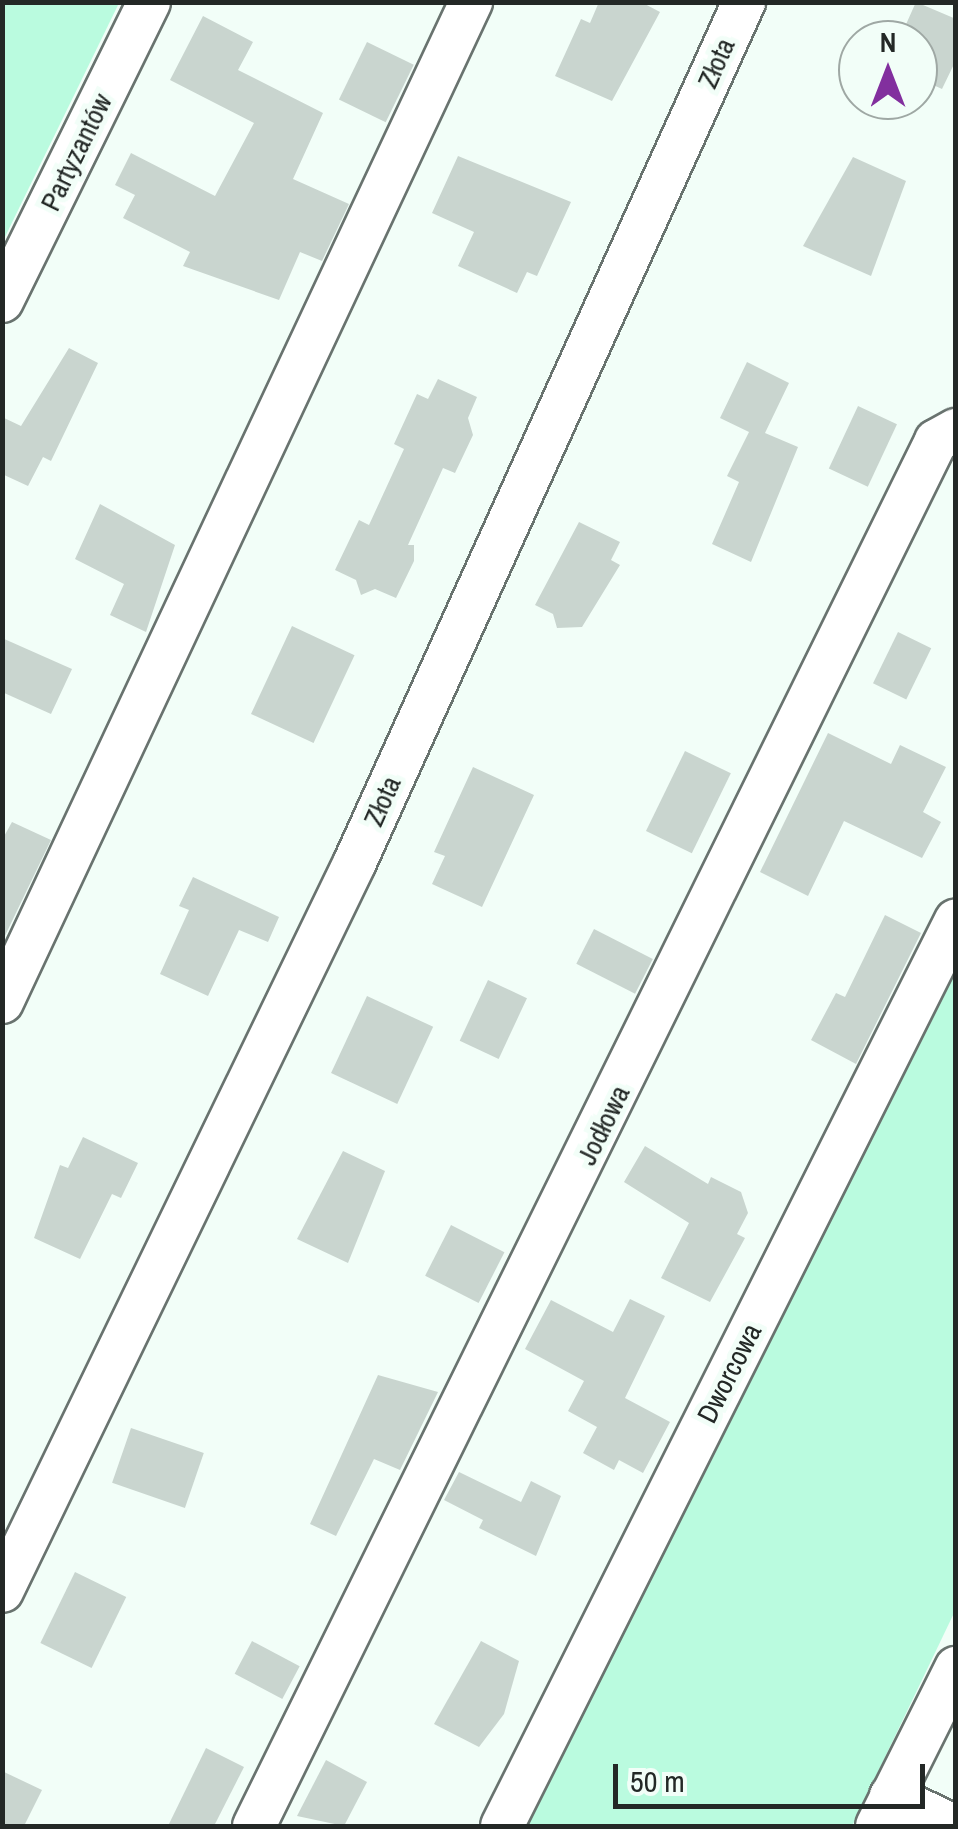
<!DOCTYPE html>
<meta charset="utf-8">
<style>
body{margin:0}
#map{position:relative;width:958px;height:1829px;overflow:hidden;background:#f2fef8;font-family:"Archivo Narrow",sans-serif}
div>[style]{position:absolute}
.green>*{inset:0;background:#bafbdf}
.building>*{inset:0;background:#c9d5cf;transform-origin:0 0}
.roads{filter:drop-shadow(2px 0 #69736f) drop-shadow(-2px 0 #69736f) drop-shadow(0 2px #69736f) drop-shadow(0 -2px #69736f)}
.minor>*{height:42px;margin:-21px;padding:0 21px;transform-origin:21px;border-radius:21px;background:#fff}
span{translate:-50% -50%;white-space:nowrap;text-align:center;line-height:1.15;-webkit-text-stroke:10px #f2fef8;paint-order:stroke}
.street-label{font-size:28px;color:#232826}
.frame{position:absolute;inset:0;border:5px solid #232826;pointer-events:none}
.north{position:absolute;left:838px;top:20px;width:100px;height:100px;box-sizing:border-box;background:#f2fef8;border:2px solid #9fa8a4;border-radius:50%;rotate:0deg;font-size:28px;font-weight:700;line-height:40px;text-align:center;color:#232826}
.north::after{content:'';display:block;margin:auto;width:35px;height:45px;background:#822f9e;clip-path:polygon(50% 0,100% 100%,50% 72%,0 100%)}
.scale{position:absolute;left:613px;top:1764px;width:312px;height:45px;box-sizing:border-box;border:5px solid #232826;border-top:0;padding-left:12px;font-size:30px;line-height:35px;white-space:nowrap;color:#232826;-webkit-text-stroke:8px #f2fef8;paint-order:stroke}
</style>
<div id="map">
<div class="green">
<div style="clip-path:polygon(3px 2px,119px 3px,3px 241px,2px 3px)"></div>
<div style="clip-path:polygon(955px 938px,955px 1611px,852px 1826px,511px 1826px)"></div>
</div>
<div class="building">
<div style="clip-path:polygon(599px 2px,641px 2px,660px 12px,612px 101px,555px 76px,581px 19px,590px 23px)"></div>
<div style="clip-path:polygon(916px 2px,956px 19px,956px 60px,942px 89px,918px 78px,918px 40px,899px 40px)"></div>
<div style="clip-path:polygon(203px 16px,253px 42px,238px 70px,323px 113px,293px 179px,349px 204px,322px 261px,300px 252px,279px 300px,183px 266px,190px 252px,123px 218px,135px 195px,115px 185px,131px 153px,215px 196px,254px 123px,170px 80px)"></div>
<div style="left:367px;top:42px;width:52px;height:64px;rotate:26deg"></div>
<div style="clip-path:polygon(458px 156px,571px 202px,537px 276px,527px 272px,517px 293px,458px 266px,474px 232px,432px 213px)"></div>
<div style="clip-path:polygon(853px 157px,906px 181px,871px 276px,803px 246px)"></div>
<div style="clip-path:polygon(69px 348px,98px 363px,51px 461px,43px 457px,28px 486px,2px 474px,2px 417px,21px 426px)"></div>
<div style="clip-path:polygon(747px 362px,789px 383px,765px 433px,798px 447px,751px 562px,712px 544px,739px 482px,727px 476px,749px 432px,720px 418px)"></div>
<div style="clip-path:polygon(438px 379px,477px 397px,468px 418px,473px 435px,455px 473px,443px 468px,408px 545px,414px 545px,414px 561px,396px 598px,375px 589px,361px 595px,356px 580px,335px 570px,359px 520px,369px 525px,404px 449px,394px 444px,417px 394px,428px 399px)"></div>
<div style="left:858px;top:406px;width:43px;height:69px;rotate:25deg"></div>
<div style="clip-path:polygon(100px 504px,175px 545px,146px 632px,110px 615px,124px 584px,75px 559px)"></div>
<div style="clip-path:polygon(579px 522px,620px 542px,611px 560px,620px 565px,582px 627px,557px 628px,553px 614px,535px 605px)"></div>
<div style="left:292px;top:626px;width:69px;height:97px;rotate:25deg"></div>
<div style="left:898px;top:632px;width:37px;height:57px;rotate:26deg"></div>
<div style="clip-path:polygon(2px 638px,72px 669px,51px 714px,2px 692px)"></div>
<div style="clip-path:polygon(828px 733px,891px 764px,900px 745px,946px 767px,923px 812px,941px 822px,922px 858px,844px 821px,808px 896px,760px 872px)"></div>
<div style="left:685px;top:751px;width:51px;height:89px;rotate:26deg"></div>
<div style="clip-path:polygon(473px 767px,534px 795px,482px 907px,432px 884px,445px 856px,434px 852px)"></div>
<div style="clip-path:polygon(12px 822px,51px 840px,2px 942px,2px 840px)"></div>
<div style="clip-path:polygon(193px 877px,279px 917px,268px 942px,239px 930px,208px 996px,160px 974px,189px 910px,179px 906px)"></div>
<div style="clip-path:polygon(885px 915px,921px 933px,856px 1064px,811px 1040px,836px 993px,845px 997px)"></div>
<div style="left:594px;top:929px;width:66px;height:39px;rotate:27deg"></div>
<div style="left:488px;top:980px;width:43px;height:67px;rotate:25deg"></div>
<div style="left:367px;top:996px;width:73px;height:85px;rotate:25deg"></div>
<div style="clip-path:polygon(83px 1137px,138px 1163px,121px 1198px,112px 1194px,80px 1259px,34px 1238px,60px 1165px,68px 1168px)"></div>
<div style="clip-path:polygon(645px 1146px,708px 1184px,711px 1177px,741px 1192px,748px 1213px,737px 1234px,745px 1238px,710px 1302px,661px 1278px,689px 1223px,624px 1182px)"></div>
<div style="clip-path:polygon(343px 1151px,385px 1171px,348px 1263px,297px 1239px)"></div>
<div style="left:451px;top:1225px;width:60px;height:57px;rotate:27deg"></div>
<div style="clip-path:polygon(630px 1299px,665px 1316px,625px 1398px,670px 1422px,643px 1473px,619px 1460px,614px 1470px,583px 1453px,597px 1427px,568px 1411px,584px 1381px,525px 1349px,551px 1300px,613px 1332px)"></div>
<div style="clip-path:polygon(378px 1375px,438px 1392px,400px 1470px,374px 1459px,336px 1536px,310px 1524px)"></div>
<div style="left:131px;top:1428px;width:77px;height:58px;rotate:19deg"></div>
<div style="clip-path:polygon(459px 1472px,521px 1502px,531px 1481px,561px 1496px,536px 1556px,479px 1528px,483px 1520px,444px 1500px)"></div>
<div style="left:75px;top:1572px;width:57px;height:79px;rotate:26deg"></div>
<div style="left:252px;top:1641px;width:54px;height:37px;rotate:28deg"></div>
<div style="clip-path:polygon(481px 1641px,519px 1661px,504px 1714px,479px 1747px,434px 1724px)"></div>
<div style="clip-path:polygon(206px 1748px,244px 1767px,214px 1826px,168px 1826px)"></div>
<div style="clip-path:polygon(326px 1760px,367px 1782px,344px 1826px,297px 1816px)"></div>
<div style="clip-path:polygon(2px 1771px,42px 1790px,24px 1826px,2px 1826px)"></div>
</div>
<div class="roads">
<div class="minor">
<div style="left:2px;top:301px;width:333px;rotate:-63.8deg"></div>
<div style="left:2px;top:1002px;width:1105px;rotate:-64.87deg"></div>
<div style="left:2px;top:1591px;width:810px;rotate:-64.16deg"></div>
<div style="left:355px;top:862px;width:944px;rotate:-65.66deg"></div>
<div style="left:891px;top:1796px;width:70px;rotate:25.5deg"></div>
<div style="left:254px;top:1826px;width:1544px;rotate:-63.78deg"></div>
<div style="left:936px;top:441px;width:23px;rotate:-29deg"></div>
<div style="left:502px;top:1826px;width:1013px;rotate:-63.38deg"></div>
<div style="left:877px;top:1826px;width:177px;rotate:-63.4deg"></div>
</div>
</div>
<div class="street-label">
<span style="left:716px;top:63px;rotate:-66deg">Złota</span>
<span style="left:76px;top:152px;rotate:-64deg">Partyzantów</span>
<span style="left:382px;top:801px;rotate:-66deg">Złota</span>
<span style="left:603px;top:1125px;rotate:-64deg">Jodłowa</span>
<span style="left:729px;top:1373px;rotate:-63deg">Dworcowa</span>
</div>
<div class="frame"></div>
<div class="north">N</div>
<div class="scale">50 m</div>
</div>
